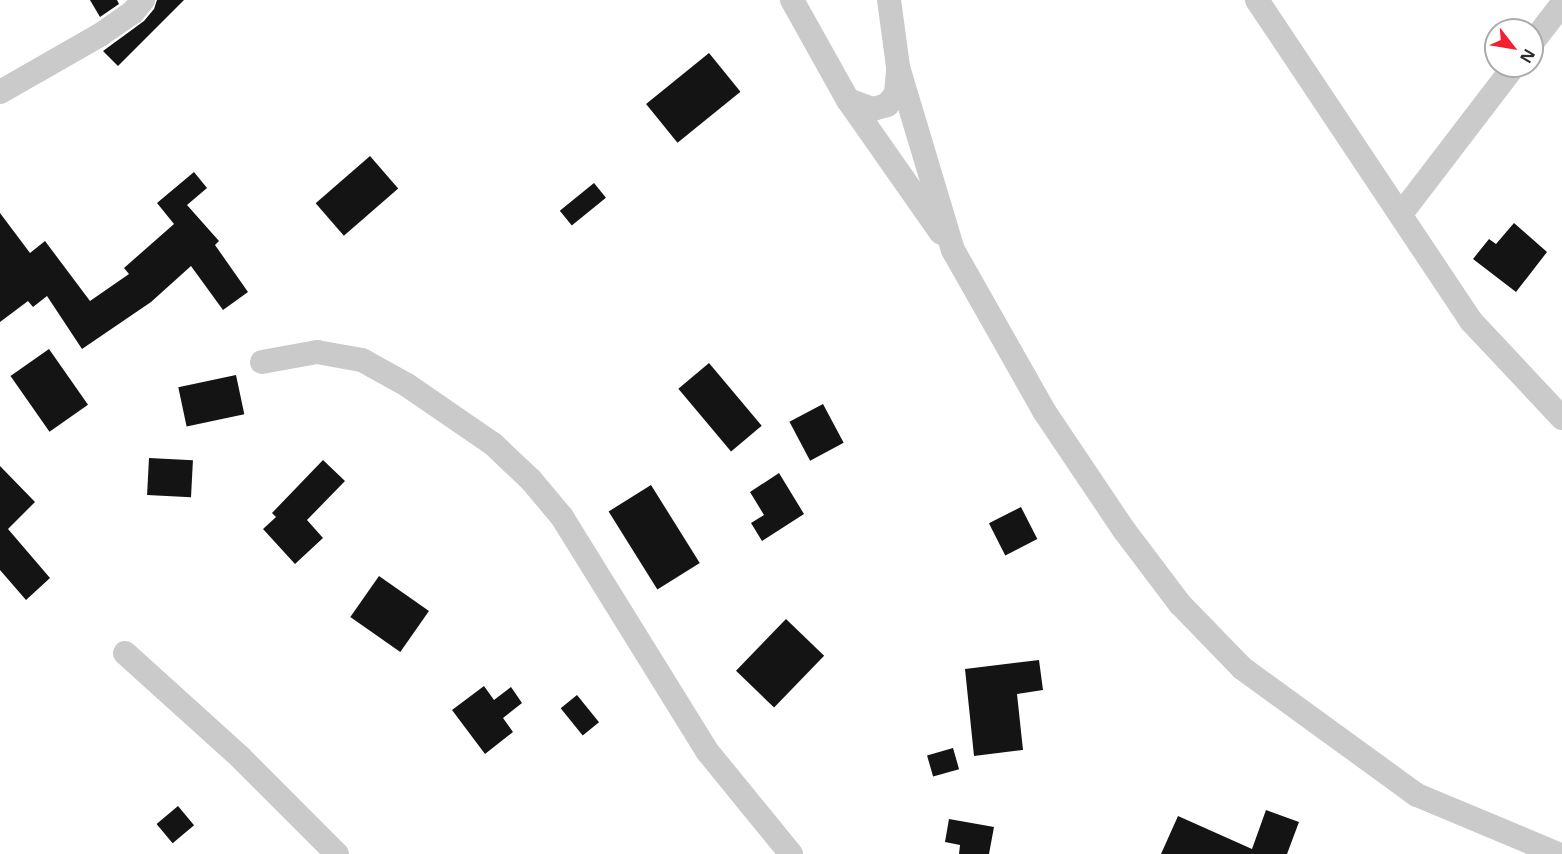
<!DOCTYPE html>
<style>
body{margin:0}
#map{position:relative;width:1562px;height:854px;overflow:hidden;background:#fff;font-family:"Open Sans",sans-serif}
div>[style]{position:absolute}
.building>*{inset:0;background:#141414;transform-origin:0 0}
.minor>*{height:24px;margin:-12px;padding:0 12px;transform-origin:12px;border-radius:12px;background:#cacaca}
span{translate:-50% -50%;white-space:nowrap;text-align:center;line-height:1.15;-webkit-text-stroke:6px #fff;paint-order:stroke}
.north{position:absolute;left:1484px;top:18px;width:60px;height:60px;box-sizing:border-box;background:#fff;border:2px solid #ababab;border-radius:50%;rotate:121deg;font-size:16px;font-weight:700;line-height:24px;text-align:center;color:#2d2d2d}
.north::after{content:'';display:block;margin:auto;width:21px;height:27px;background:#f32031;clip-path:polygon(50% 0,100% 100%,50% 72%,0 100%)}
</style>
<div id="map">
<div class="building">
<div style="clip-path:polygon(90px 0,117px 0,119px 4px,100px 17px)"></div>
<div style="clip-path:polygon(157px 0,184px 0,118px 66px,103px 51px,144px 21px,154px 9px)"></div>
<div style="left:709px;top:53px;width:50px;height:81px;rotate:51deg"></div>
<div style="left:370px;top:156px;width:43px;height:72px;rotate:49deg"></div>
<div style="clip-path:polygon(194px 172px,207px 188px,187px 205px,219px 241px,215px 245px,248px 292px,223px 310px,191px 266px,151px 302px,82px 349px,47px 296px,33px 307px,28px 301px,0 322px,0 213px,30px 253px,45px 241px,90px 301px,129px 274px,124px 268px,174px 224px,157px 203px)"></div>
<div style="left:594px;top:183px;width:19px;height:44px;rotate:51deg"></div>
<div style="clip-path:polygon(1514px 223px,1547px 252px,1516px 292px,1473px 259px,1489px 239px,1496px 244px)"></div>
<div style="left:49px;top:349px;width:68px;height:47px;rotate:55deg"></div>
<div style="left:709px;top:363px;width:82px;height:40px;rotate:50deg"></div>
<div style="left:236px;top:375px;width:40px;height:59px;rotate:78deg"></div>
<div style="left:823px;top:404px;width:44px;height:38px;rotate:62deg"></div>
<div style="left:149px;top:458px;width:44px;height:37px;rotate:3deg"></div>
<div style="clip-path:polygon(323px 460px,345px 481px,307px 520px,323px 538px,295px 564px,263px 529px,276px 517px,272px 513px)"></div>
<div style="clip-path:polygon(0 466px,35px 502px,8px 529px,50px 578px,26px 600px,0 570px)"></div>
<div style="clip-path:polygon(779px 473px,804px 514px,762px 541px,751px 523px,764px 515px,750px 492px)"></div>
<div style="left:651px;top:485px;width:92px;height:50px;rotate:58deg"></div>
<div style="left:1021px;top:507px;width:36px;height:36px;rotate:63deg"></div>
<div style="left:379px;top:576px;width:61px;height:50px;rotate:35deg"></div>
<div style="left:786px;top:619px;width:53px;height:72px;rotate:44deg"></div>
<div style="clip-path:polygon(1039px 660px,1043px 690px,1017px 694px,1023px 750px,974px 756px,965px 669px)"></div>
<div style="clip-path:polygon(484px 686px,494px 700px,511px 687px,522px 703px,503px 718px,513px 732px,485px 754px,452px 710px)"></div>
<div style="left:577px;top:695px;width:35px;height:21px;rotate:51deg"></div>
<div style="left:953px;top:748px;width:22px;height:27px;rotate:74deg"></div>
<div style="left:178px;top:806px;width:25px;height:28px;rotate:50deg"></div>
<div style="clip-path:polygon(1266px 810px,1299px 822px,1287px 854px,1161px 854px,1178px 816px,1252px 849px)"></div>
<div style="clip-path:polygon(949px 819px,994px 827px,989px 854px,959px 854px,960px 845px,945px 842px)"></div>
</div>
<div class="minor">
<div style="left:792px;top:0;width:115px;rotate:60.8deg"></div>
<div style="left:848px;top:100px;width:162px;rotate:55deg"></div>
<div style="left:889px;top:0;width:68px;rotate:82.3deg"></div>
<div style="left:898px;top:67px;width:191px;rotate:73.3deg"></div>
<div style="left:953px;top:250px;width:185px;rotate:60.5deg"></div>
<div style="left:1044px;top:411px;width:143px;rotate:56.1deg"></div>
<div style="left:1124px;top:530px;width:93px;rotate:52.9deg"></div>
<div style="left:1180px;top:604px;width:89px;rotate:45.9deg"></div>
<div style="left:1242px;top:668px;width:216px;rotate:36deg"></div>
<div style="left:1417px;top:795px;width:153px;rotate:22.7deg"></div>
<div style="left:1257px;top:0;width:386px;rotate:56.3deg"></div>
<div style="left:1471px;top:321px;width:133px;rotate:46.8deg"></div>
<div style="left:1532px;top:43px;width:49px;rotate:-52.4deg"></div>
<div style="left:0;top:92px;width:115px;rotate:-29.7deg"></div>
<div style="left:100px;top:35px;width:40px;rotate:-34.9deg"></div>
<div style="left:133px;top:12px;width:16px;rotate:-50deg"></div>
<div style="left:848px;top:100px;width:27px;rotate:20deg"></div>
<div style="left:873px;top:109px;width:15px;rotate:-16deg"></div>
<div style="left:887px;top:105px;width:14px;rotate:-51deg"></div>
<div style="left:896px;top:94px;width:25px;rotate:-85deg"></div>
<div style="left:1401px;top:214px;width:186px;rotate:-52.6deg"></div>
<div style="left:262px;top:362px;width:56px;rotate:-10.3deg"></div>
<div style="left:317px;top:352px;width:46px;rotate:10.1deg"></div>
<div style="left:362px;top:360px;width:51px;rotate:29.1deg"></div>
<div style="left:407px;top:385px;width:104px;rotate:34.5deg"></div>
<div style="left:493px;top:444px;width:52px;rotate:43.5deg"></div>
<div style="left:531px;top:480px;width:48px;rotate:50deg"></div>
<div style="left:562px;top:517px;width:275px;rotate:58.2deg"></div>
<div style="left:707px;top:751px;width:133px;rotate:50.8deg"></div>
<div style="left:125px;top:653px;width:155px;rotate:42.1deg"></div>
<div style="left:240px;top:757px;width:137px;rotate:45deg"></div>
</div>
<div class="north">N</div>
</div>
